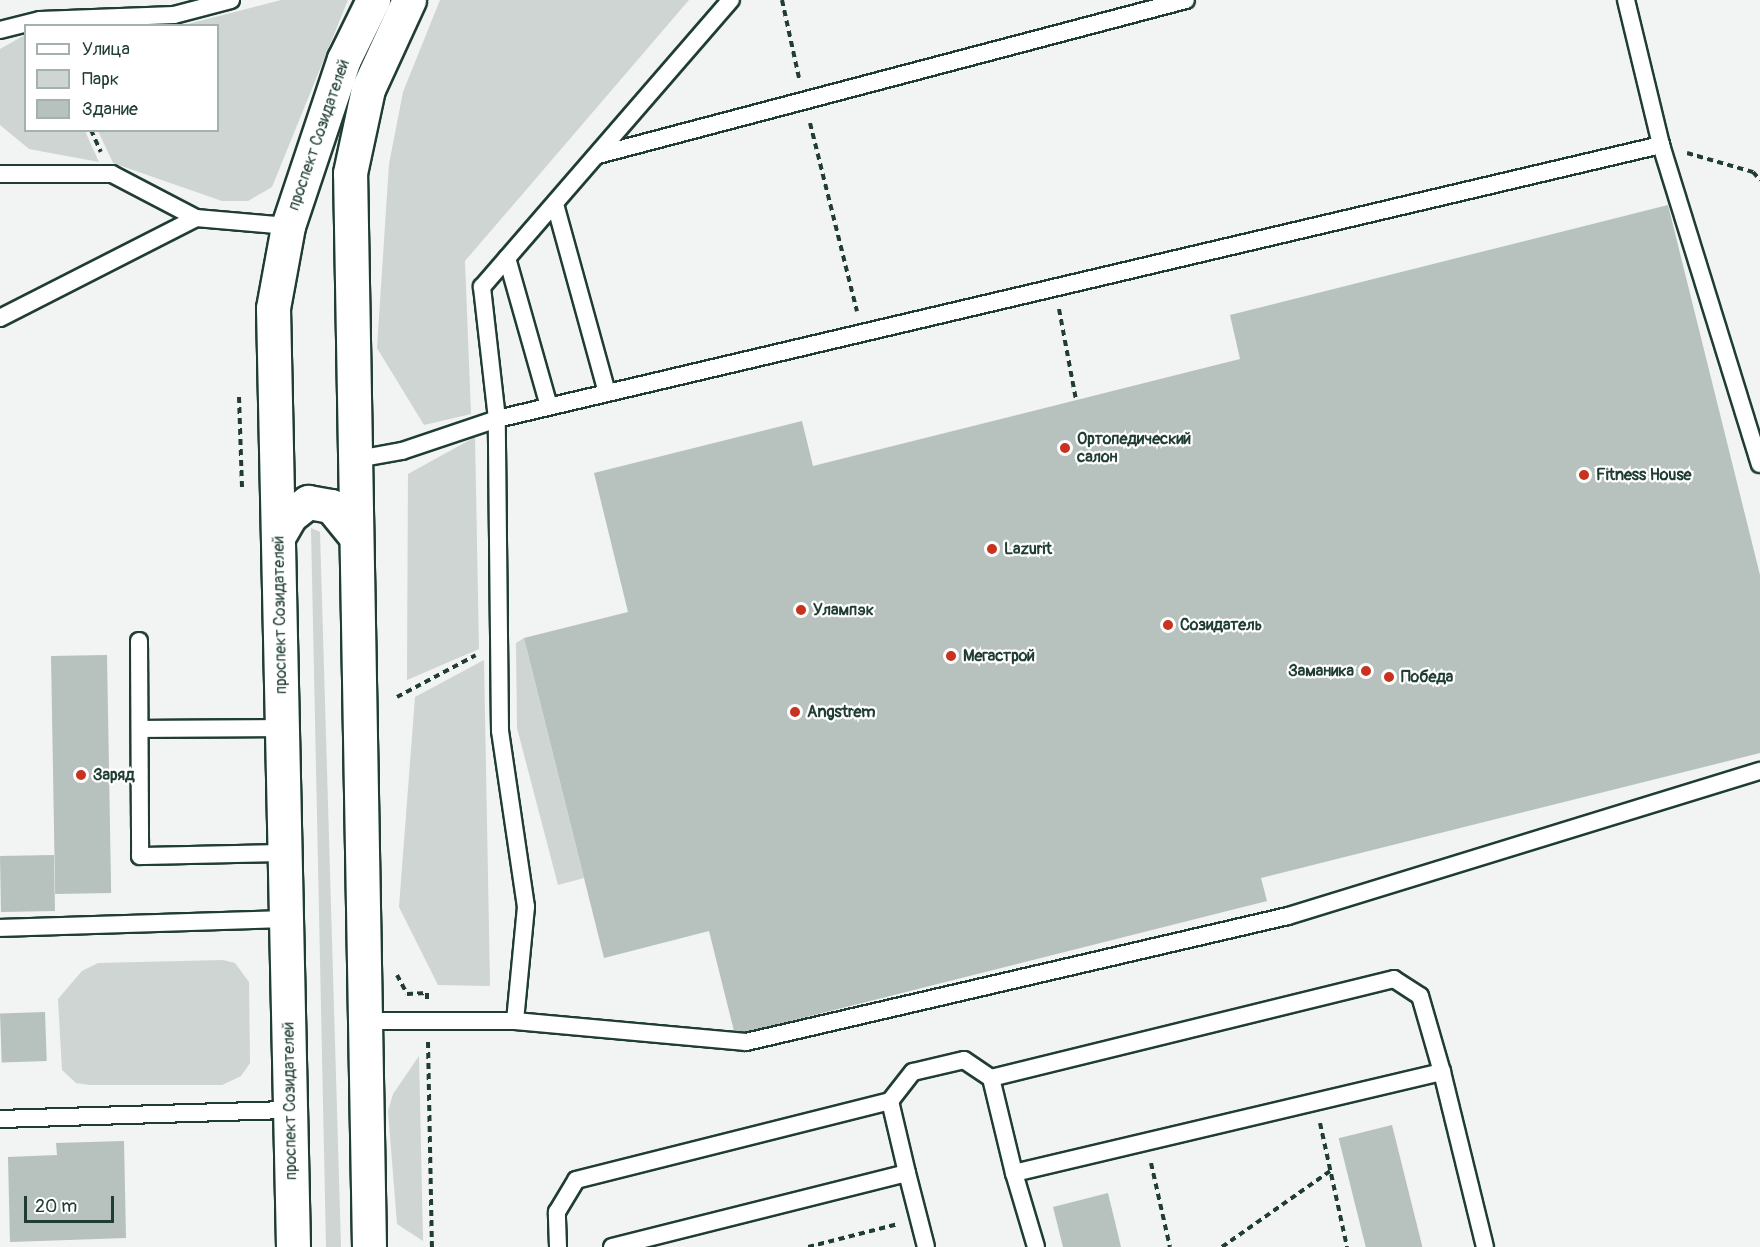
<!DOCTYPE html>
<meta charset="utf-8">
<style>
body{margin:0}
#map{position:relative;width:1760px;height:1247px;overflow:hidden;background:#f2f3f3;font-family:Pangolin,sans-serif}
div>[style]{position:absolute}
.green>*{inset:0;background:#ced5d3}
.building>*{inset:0;background:#b7c1bd;transform-origin:0 0}
.path>*{height:4px;margin-top:-2px;transform-origin:0;background:repeating-linear-gradient(90deg,#1f3d34 0 6px,transparent 0 10.5px)}
.roads{filter:drop-shadow(2px 0 #1f3d34) drop-shadow(-2px 0 #1f3d34) drop-shadow(0 2px #1f3d34) drop-shadow(0 -2px #1f3d34)}
.lane>*{height:16px;margin:-8px;padding:0 8px;transform-origin:8px;border-radius:8px;background:#fff}
.secondary>*{height:33px;margin:-16.5px;padding:0 16.5px;transform-origin:16.5px;border-radius:16.5px;background:#fff}
.dots>*{width:16px;height:16px;translate:-50% -50%;box-sizing:border-box;border:3px solid #fff;border-radius:50%}
span{translate:-50% -50%;white-space:nowrap;text-align:center;line-height:1.15;-webkit-text-stroke:4.5px #fff;paint-order:stroke}
.street-label{font-size:16px;color:#1f3d34}
.poi-label{font-size:16px;color:#1f3d34;font-weight:700}
.left{translate:0 -50%;text-align:left}
.right{translate:-100% -50%;text-align:right}
.legend{position:absolute;left:24px;top:24px;width:195px;height:108px;box-sizing:border-box;background:#fff;border:2px solid #a5b1ae;margin:0;padding:8px 10px;list-style:none;font-size:18px;color:#1f3d34}
.legend li{display:flex;align-items:center;gap:12px;height:30px}
.legend b{width:30px;border:2px solid #a5b1ae}
.scale{position:absolute;left:24px;top:1196px;width:90px;height:27px;box-sizing:border-box;border:3px solid #1f3d34;border-top:0;padding-left:8px;font-size:18px;line-height:21px;white-space:nowrap;color:#1f3d34;-webkit-text-stroke:4px #fff;paint-order:stroke}
</style>
<div id="map">
<div class="green">
<div style="clip-path:polygon(281px 0,348px 0,272px 187px,248px 201px,222px 201px,113px 163px,98px 131px,218px 130px,218px 26px,184px 25px)"></div>
<div style="clip-path:polygon(440px 0,689px 0,465px 261px,471px 414px,424px 425px,377px 348px,389px 164px,403px 92px)"></div>
<div style="clip-path:polygon(25px 35px,26px 130px,85px 131px,99px 162px,29px 149px,0 125px,0 49px)"></div>
<div style="clip-path:polygon(475px 437px,479px 649px,407px 680px,408px 474px)"></div>
<div style="clip-path:polygon(311px 528px,320px 532px,341px 1247px,326px 1247px)"></div>
<div style="clip-path:polygon(524px 638px,584px 878px,558px 885px,517px 728px,516px 643px)"></div>
<div style="clip-path:polygon(484px 660px,490px 986px,438px 985px,399px 907px,415px 697px)"></div>
<div style="clip-path:polygon(223px 960px,235px 963px,249px 982px,250px 1063px,241px 1076px,222px 1085px,90px 1085px,76px 1083px,62px 1070px,58px 999px,82px 971px,98px 963px)"></div>
<div style="clip-path:polygon(419px 1056px,423px 1241px,397px 1224px,388px 1111px,393px 1094px)"></div>
</div>
<div class="building">
<div style="clip-path:polygon(1668px 205px,1760px 575px,1760px 753px,1261px 878px,1267px 901px,735px 1035px,709px 931px,604px 958px,524px 638px,628px 612px,594px 473px,802px 421px,813px 466px,1240px 359px,1230px 315px)"></div>
<div style="left:107px;top:655px;width:238px;height:56px;rotate:89deg"></div>
<div style="left:54px;top:855px;width:56px;height:54px;rotate:89deg"></div>
<div style="left:45px;top:1012px;width:49px;height:45px;rotate:88deg"></div>
<div style="left:1392px;top:1125px;width:126px;height:55px;rotate:76deg"></div>
<div style="clip-path:polygon(124px 1141px,126px 1238px,10px 1242px,8px 1157px,57px 1155px,56px 1143px)"></div>
<div style="clip-path:polygon(1108px 1193px,1121px 1247px,1063px 1247px,1053px 1207px)"></div>
</div>
<div class="path">
<div style="left:782px;top:0;width:80px;rotate:77.7deg"></div>
<div style="left:810px;top:123px;width:194px;rotate:76deg"></div>
<div style="left:91px;top:130px;width:24px;rotate:66deg"></div>
<div style="left:1687px;top:153px;width:69px;rotate:16.1deg"></div>
<div style="left:1753px;top:172px;width:11px;rotate:49deg"></div>
<div style="left:1059px;top:309px;width:93px;rotate:79.4deg"></div>
<div style="left:239px;top:397px;width:90px;rotate:88.1deg"></div>
<div style="left:397px;top:697px;width:89px;rotate:-28deg"></div>
<div style="left:397px;top:975px;width:21px;rotate:62deg"></div>
<div style="left:407px;top:994px;width:20px;rotate:-3deg"></div>
<div style="left:427px;top:993px;width:6px;rotate:90deg"></div>
<div style="left:428px;top:1042px;width:205px;rotate:88.9deg"></div>
<div style="left:1320px;top:1123px;width:127px;rotate:77.7deg"></div>
<div style="left:1151px;top:1163px;width:86px;rotate:77.3deg"></div>
<div style="left:808px;top:1247px;width:93px;rotate:-14.3deg"></div>
<div style="left:1222px;top:1247px;width:132px;rotate:-35.1deg"></div>
</div>
<div class="roads">
<div class="lane">
<div style="left:1626px;top:0;width:149px;rotate:76.4deg"></div>
<div style="left:1661px;top:145px;width:334px;rotate:72.8deg"></div>
<div style="left:0;top:30px;width:41px;rotate:-14deg"></div>
<div style="left:40px;top:20px;width:134px;rotate:-2.1deg"></div>
<div style="left:174px;top:15px;width:59px;rotate:-14.7deg"></div>
<div style="left:598px;top:155px;width:608px;rotate:-14.77deg"></div>
<div style="left:0;top:174px;width:112px"></div>
<div style="left:112px;top:174px;width:95px;rotate:27.6deg"></div>
<div style="left:196px;top:218px;width:92px;rotate:5deg"></div>
<div style="left:555px;top:204px;width:196px;rotate:74.6deg"></div>
<div style="left:507px;top:258px;width:154px;rotate:74.2deg"></div>
<div style="left:0;top:318px;width:220px;rotate:-27deg"></div>
<div style="left:352px;top:460px;width:51px;rotate:-10.2deg"></div>
<div style="left:402px;top:451px;width:100px;rotate:-18.6deg"></div>
<div style="left:497px;top:419px;width:1196px;rotate:-13.25deg"></div>
<div style="left:139px;top:641px;width:215px;rotate:89.7deg"></div>
<div style="left:140px;top:856px;width:145px;rotate:-1.2deg"></div>
<div style="left:140px;top:729px;width:142px;rotate:-0.4deg"></div>
<div style="left:0;top:928px;width:286px;rotate:-1.8deg"></div>
<div style="left:364px;top:1021px;width:151px"></div>
<div style="left:515px;top:1021px;width:232px;rotate:5.2deg"></div>
<div style="left:746px;top:1042px;width:556px;rotate:-13.09deg"></div>
<div style="left:1288px;top:916px;width:494px;rotate:-17.1deg"></div>
<div style="left:515px;top:1021px;width:115px;rotate:-84.5deg"></div>
<div style="left:526px;top:907px;width:178px;rotate:-98.4deg"></div>
<div style="left:500px;top:731px;width:312px;rotate:-90.6deg"></div>
<div style="left:497px;top:419px;width:133px;rotate:-96.5deg"></div>
<div style="left:482px;top:287px;width:380px;rotate:-49.1deg"></div>
<div style="left:1442px;top:1072px;width:180px;rotate:76.2deg"></div>
<div style="left:890px;top:1101px;width:37px;rotate:-52deg"></div>
<div style="left:913px;top:1072px;width:52px;rotate:-13.2deg"></div>
<div style="left:964px;top:1060px;width:32px;rotate:34deg"></div>
<div style="left:0;top:1119px;width:290px;rotate:-1.8deg"></div>
<div style="left:1014px;top:1173px;width:440px;rotate:-13.3deg"></div>
<div style="left:1442px;top:1072px;width:79px;rotate:-106.1deg"></div>
<div style="left:1420px;top:996px;width:31px;rotate:-147deg"></div>
<div style="left:1394px;top:979px;width:415px;rotate:166.2deg"></div>
<div style="left:991px;top:1078px;width:98px;rotate:76.4deg"></div>
<div style="left:1014px;top:1173px;width:77px;rotate:73.4deg"></div>
<div style="left:558px;top:1247px;width:35px;rotate:-92deg"></div>
<div style="left:557px;top:1212px;width:37px;rotate:-59deg"></div>
<div style="left:576px;top:1180px;width:324px;rotate:-14.1deg"></div>
<div style="left:890px;top:1101px;width:74px;rotate:76.7deg"></div>
<div style="left:612px;top:1247px;width:304px;rotate:-14.1deg"></div>
<div style="left:907px;top:1173px;width:76px;rotate:75.6deg"></div>
</div>
<div class="secondary">
<div style="left:278px;top:537px;width:24px;rotate:-60deg"></div>
<div style="left:290px;top:516px;width:23px;rotate:-38deg"></div>
<div style="left:308px;top:502px;width:23px;rotate:10deg"></div>
<div style="left:331px;top:506px;width:36px;rotate:51deg"></div>
<div style="left:293px;top:1247px;width:939px;rotate:-91.22deg"></div>
<div style="left:273px;top:308px;width:83px;rotate:-79.6deg"></div>
<div style="left:288px;top:226px;width:176px;rotate:-71.5deg"></div>
<div style="left:344px;top:59px;width:66px;rotate:-63.8deg"></div>
<div style="left:369px;top:1247px;width:1074px;rotate:-91.01deg"></div>
<div style="left:350px;top:173px;width:86px;rotate:-77.9deg"></div>
<div style="left:368px;top:89px;width:98px;rotate:-65.3deg"></div>
</div>
</div>
<div class="dots">
<div style="left:1065px;top:448px;background:#c8321e"></div>
<div style="left:1584px;top:475px;background:#c8321e"></div>
<div style="left:992px;top:549px;background:#c8321e"></div>
<div style="left:801px;top:610px;background:#c8321e"></div>
<div style="left:1168px;top:625px;background:#c8321e"></div>
<div style="left:951px;top:656px;background:#c8321e"></div>
<div style="left:1366px;top:671px;background:#c8321e"></div>
<div style="left:1389px;top:677px;background:#c8321e"></div>
<div style="left:795px;top:712px;background:#c8321e"></div>
<div style="left:81px;top:775px;background:#c8321e"></div>
</div>
<div class="street-label">
<span style="left:319px;top:135px;rotate:-71deg">проспект Созидателей</span>
<span style="left:280px;top:615px;rotate:-91deg">проспект Созидателей</span>
<span style="left:290px;top:1101px;rotate:-91deg">проспект Созидателей</span>
</div>
<div class="poi-label">
<span class="left" style="left:1077px;top:448px">Ортопедический<br>салон</span>
<span class="left" style="left:1596px;top:475px">Fitness House</span>
<span class="left" style="left:1004px;top:549px">Lazurit</span>
<span class="left" style="left:813px;top:610px">Улампэк</span>
<span class="left" style="left:1180px;top:625px">Созидатель</span>
<span class="left" style="left:963px;top:656px">Мегастрой</span>
<span class="right" style="left:1354px;top:671px">Заманика</span>
<span class="left" style="left:1401px;top:677px">Победа</span>
<span class="left" style="left:807px;top:712px">Angstrem</span>
<span class="left" style="left:93px;top:775px">Заряд</span>
</div>
<ul class="legend">
<li><b style="height:8px;background:#fff"></b>Улица</li>
<li><b style="height:16px;background:#ced5d3"></b>Парк</li>
<li><b style="height:16px;background:#b7c1bd"></b>Здание</li>
</ul>
<div class="scale">20 m</div>
</div>
